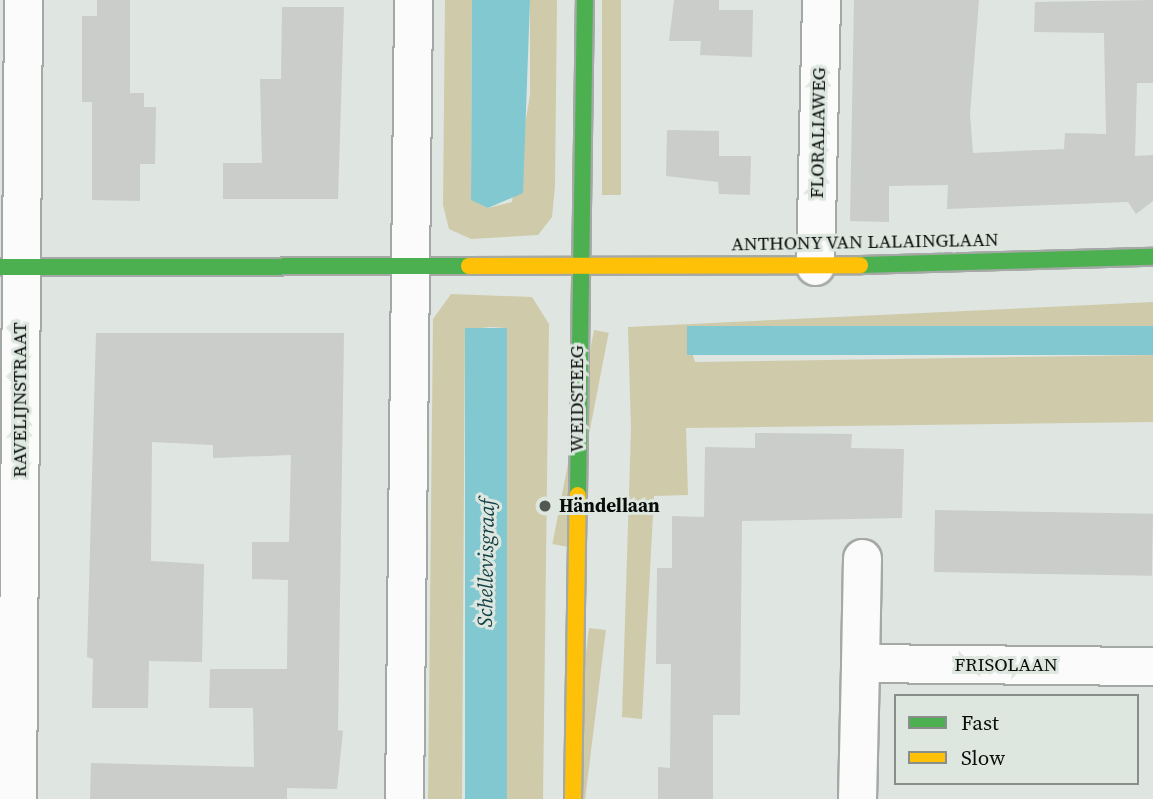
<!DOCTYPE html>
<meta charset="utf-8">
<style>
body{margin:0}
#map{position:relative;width:1153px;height:799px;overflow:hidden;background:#dfe5e1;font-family:"Source Serif 4",serif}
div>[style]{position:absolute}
.green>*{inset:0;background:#cfcbaa;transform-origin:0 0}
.water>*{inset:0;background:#82c8d0;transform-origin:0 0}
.building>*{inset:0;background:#cacdca;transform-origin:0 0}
.roads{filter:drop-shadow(2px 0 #a5a9a6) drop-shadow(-2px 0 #a5a9a6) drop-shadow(0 2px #a5a9a6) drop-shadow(0 -2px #a5a9a6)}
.street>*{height:37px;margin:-18.5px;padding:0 18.5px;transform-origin:18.5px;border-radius:18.5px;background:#fafbfa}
.fast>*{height:16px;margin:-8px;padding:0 8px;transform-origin:8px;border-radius:8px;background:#4caf50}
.slow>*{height:16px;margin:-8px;padding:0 8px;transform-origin:8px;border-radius:8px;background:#ffc107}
.dots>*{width:19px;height:19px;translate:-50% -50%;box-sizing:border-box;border:4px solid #dde7e0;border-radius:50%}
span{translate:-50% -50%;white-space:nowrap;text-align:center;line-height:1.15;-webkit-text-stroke:6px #dde7e0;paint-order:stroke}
.street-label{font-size:19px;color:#090c0a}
.poi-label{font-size:19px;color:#090c0a;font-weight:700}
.left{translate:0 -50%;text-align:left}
.water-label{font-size:21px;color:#113f45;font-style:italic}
.legend{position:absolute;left:894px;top:694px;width:245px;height:91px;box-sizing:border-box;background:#dde7e0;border:2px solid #888f8a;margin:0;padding:9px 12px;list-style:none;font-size:21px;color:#090c0a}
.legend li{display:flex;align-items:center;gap:14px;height:35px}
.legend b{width:35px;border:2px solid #888f8a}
</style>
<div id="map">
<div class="green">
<div style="clip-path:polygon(445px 0,472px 0,471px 199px,488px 208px,512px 202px,530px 95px,530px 0,557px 0,555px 186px,552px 217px,538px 235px,471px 239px,449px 229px,443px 205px)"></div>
<div style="left:602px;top:0;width:19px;height:195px"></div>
<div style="clip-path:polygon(451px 294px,532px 297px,549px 324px,543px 799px,504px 799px,507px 328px,490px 327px,465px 330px,462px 799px,428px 799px,433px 319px)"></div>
<div style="clip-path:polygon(1153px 302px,1153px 326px,687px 336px,695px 362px,1153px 355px,1153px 422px,686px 428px,688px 495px,654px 496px,642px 719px,622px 717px,631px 429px,628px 327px)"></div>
<div style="left:594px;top:330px;width:15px;height:218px;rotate:11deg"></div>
<div style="left:589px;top:628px;width:17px;height:171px;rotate:7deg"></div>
</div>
<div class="water">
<div style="clip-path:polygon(472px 0,530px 0,523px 193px,488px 208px,471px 200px)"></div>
<div style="left:1153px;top:326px;width:29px;height:466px;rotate:90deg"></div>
<div style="left:507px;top:328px;width:471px;height:42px;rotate:90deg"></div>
</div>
<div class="building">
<div style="clip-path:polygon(97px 0,130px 0,130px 93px,144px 93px,144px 107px,156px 107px,155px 164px,140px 164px,140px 201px,92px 200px,92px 102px,82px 102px,82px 16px,97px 16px)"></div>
<div style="clip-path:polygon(674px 0,719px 0,719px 10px,753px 10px,752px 57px,700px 55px,701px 41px,669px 41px)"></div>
<div style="clip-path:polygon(854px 0,979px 0,970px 114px,973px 153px,1064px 149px,1065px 133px,1106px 134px,1104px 33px,1034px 32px,1035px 2px,1153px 0,1153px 83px,1137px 83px,1135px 156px,1153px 155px,1153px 201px,1136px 214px,1128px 202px,947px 209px,948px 185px,889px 186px,889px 222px,850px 221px)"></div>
<div style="clip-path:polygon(282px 7px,344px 7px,338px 199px,223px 199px,223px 163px,262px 163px,260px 79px,281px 79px)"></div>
<div style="clip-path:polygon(667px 130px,719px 131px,719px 156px,751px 156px,750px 195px,719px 194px,718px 182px,666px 176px)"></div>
<div style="clip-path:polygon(96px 333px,344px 333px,338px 730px,343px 731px,337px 789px,287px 788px,287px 799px,90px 799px,91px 763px,254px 767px,253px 708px,209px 708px,210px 669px,287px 669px,288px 580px,252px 579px,252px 542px,289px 542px,291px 455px,213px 458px,213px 445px,152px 442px,151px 561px,204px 564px,202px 662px,149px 661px,148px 708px,92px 708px,93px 659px,87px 657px)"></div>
<div style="clip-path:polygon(755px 433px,852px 434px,851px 448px,904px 449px,902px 518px,742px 521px,740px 715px,713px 715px,713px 799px,658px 799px,658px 767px,670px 768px,671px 664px,656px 664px,657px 568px,672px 568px,672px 516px,704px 517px,705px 447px,755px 448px)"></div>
<div style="left:935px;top:510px;width:218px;height:62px;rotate:1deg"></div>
</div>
<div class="roads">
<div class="street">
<div style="left:815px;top:266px;width:266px;rotate:-88.7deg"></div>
<div style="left:860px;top:663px;width:105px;rotate:-88.9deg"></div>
<div style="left:17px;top:799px;width:799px;rotate:-89.57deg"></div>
<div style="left:404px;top:799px;width:799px;rotate:-89.35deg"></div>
<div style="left:857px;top:799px;width:136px;rotate:-88.7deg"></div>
<div style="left:860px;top:663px;width:293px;rotate:0.6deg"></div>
</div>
<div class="fast">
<div style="left:860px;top:265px;width:293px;rotate:-1.6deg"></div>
<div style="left:0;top:267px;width:469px;rotate:-0.1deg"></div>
<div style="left:578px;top:495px;width:495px;rotate:-89.2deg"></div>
</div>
<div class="slow">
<div style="left:469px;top:266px;width:391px;rotate:-0.1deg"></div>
<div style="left:573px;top:799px;width:304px;rotate:-89.1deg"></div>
</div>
</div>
<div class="dots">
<div style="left:545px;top:506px;background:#545855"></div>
</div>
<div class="street-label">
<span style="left:818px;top:133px;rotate:-89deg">FLORALIAWEG</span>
<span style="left:865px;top:242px;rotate:-1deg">ANTHONY VAN LALAINGLAAN</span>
<span style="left:577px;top:399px;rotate:-90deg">WEIDSTEEG</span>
<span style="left:20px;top:400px;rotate:-90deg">RAVELIJNSTRAAT</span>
<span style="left:1006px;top:665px">FRISOLAAN</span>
</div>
<div class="poi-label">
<span class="left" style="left:559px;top:506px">Händellaan</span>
</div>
<div class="water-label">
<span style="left:486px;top:563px;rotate:-89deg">Schellevisgraaf</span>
</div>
<ul class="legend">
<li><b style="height:9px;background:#4caf50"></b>Fast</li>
<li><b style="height:9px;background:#ffc107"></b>Slow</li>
</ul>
</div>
